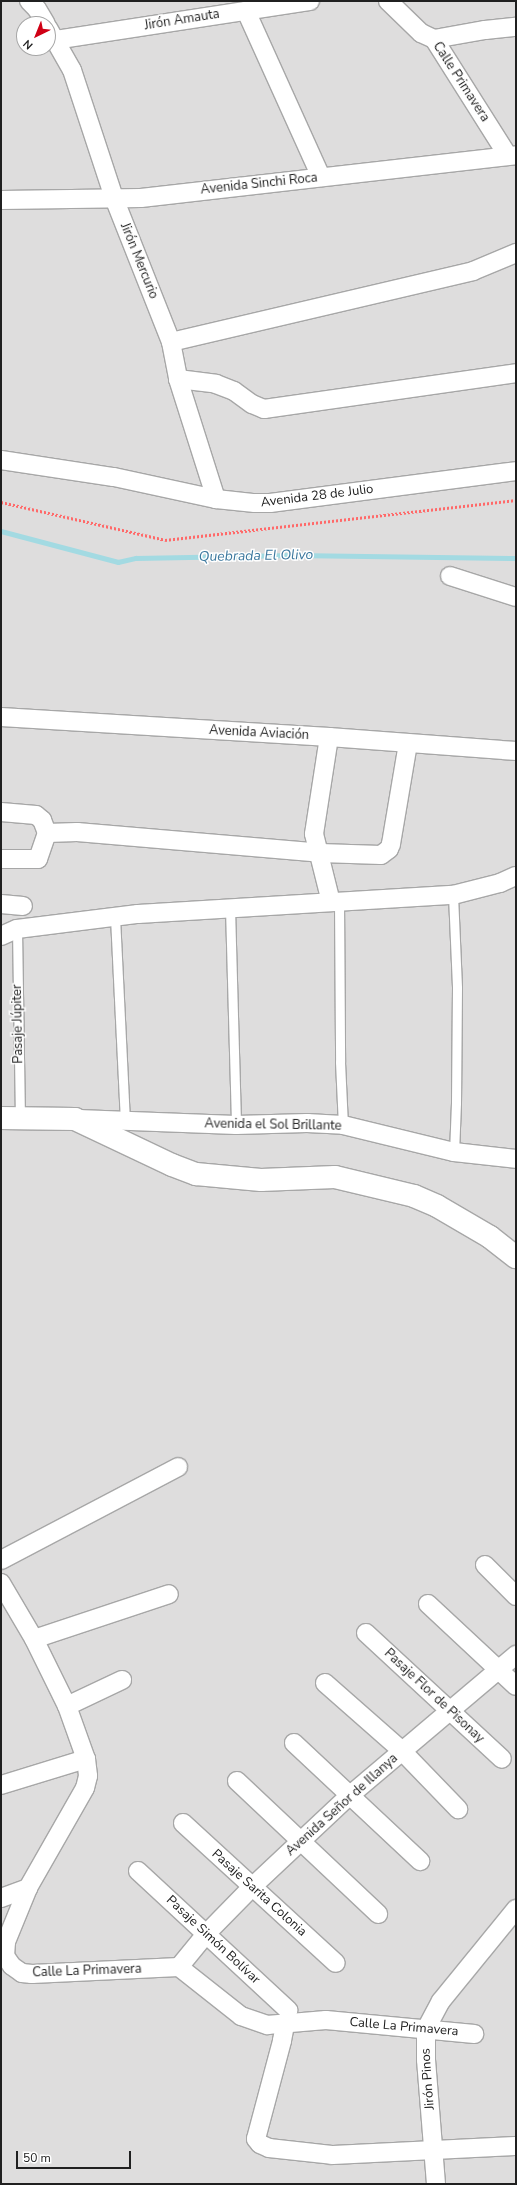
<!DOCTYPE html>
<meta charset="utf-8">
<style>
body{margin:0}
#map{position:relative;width:517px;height:2185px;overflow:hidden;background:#f1ece6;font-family:"Nunito Sans",sans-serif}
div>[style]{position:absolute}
.residential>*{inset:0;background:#dedddd}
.stream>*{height:4.5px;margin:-2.25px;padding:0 2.25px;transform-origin:2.25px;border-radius:2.25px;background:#a3dae2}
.path>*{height:2.5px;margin-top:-1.25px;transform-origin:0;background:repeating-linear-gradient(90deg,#ff6969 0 2px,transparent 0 4px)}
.roads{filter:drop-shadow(1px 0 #a7a7a7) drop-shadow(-1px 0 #a7a7a7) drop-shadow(0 1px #a7a7a7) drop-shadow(0 -1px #a7a7a7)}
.service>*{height:9px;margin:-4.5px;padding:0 4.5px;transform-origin:4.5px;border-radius:4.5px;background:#fff}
.minor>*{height:18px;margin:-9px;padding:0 9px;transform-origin:9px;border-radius:9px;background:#fff}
.tertiary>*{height:22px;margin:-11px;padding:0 11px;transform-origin:11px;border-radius:11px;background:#fff}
span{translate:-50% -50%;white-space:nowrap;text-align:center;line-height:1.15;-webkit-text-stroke:3px #fff;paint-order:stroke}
.street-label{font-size:13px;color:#202020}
.water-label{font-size:14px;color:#3c789e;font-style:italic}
.frame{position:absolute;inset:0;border:2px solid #202020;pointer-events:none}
.north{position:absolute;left:16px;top:16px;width:40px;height:40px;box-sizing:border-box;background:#fff;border:1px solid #a6a6a6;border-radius:50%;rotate:223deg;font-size:11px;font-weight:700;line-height:16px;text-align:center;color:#202020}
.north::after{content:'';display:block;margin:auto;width:14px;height:18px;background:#d00015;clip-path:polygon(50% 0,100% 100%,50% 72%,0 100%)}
.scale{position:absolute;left:16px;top:2151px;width:115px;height:18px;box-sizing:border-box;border:2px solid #202020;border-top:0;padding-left:5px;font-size:12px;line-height:14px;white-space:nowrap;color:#202020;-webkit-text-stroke:3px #fff;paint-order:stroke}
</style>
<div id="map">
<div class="residential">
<div style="clip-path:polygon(evenodd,1px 1px,516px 1px,516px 2184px,1px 2184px,1px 1px,24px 24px,48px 24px,48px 48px,24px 48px,24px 24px)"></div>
</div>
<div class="stream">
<div style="left:1px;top:531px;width:121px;rotate:14.8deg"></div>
<div style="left:118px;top:562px;width:18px;rotate:-13deg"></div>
<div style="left:136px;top:558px;width:157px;rotate:-1.1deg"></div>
<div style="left:293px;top:555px;width:223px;rotate:0.8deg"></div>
</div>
<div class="path">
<div style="left:1px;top:502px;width:168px;rotate:13deg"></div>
<div style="left:165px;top:540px;width:353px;rotate:-6.5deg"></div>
</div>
<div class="roads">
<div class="service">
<div style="left:453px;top:895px;width:93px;rotate:87.5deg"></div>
<div style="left:457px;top:988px;width:115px;rotate:90.5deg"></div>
<div style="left:456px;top:1103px;width:49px;rotate:92.3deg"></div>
<div style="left:339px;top:901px;width:161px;rotate:89.6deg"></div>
<div style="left:340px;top:1062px;width:63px;rotate:87.3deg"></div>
<div style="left:230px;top:908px;width:217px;rotate:88.4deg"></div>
<div style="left:115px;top:917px;width:203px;rotate:87.2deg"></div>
<div style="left:17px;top:929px;width:190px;rotate:89.1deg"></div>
</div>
<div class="minor">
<div style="left:29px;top:1px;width:11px;rotate:45deg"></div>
<div style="left:37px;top:9px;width:17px;rotate:59deg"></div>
<div style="left:388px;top:1px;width:46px;rotate:44.1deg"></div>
<div style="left:421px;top:33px;width:14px;rotate:25deg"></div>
<div style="left:434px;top:39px;width:138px;rotate:57.7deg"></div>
<div style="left:246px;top:11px;width:182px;rotate:65.7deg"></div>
<div style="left:48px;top:28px;width:48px;rotate:60.3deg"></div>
<div style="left:72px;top:70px;width:135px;rotate:71.8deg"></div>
<div style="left:114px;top:198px;width:155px;rotate:68.4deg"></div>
<div style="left:171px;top:342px;width:38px;rotate:79deg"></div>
<div style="left:178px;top:379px;width:126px;rotate:72.4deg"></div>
<div style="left:434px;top:39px;width:52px;rotate:-10deg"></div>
<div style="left:485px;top:30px;width:31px;rotate:-6deg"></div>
<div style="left:55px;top:40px;width:258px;rotate:-8.7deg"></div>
<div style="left:1px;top:200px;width:140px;rotate:-0.8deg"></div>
<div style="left:141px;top:198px;width:377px;rotate:-6.5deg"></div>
<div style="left:171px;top:342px;width:310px;rotate:-13.2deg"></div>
<div style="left:473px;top:271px;width:47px;rotate:-22.7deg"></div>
<div style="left:178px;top:379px;width:38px;rotate:7deg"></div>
<div style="left:216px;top:384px;width:19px;rotate:21deg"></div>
<div style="left:234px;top:391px;width:22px;rotate:36deg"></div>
<div style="left:252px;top:404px;width:13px;rotate:23deg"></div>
<div style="left:264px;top:409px;width:255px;rotate:-8.1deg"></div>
<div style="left:1px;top:460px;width:114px;rotate:8.6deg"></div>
<div style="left:114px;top:477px;width:104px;rotate:12.2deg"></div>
<div style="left:216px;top:499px;width:39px;rotate:6deg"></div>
<div style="left:255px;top:503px;width:15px"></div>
<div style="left:270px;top:503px;width:248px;rotate:-7.4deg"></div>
<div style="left:450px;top:576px;width:69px;rotate:17.7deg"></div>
<div style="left:1px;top:717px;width:329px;rotate:3.5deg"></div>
<div style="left:329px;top:737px;width:188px;rotate:4.3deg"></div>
<div style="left:329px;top:737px;width:98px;rotate:98.8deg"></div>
<div style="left:314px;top:834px;width:70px;rotate:76deg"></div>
<div style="left:1px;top:812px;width:35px;rotate:5deg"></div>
<div style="left:36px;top:815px;width:8px;rotate:40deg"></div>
<div style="left:42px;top:820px;width:14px;rotate:69deg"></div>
<div style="left:1px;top:859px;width:37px"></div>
<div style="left:38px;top:859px;width:28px;rotate:-71deg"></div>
<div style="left:47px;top:833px;width:30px;rotate:-2deg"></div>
<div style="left:77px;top:832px;width:244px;rotate:4.9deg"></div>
<div style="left:320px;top:853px;width:61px;rotate:1.9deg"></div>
<div style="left:381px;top:855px;width:10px;rotate:-37deg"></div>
<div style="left:389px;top:849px;width:5px;rotate:-68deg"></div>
<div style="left:391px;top:844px;width:102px;rotate:-80.4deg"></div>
<div style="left:1px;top:904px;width:22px;rotate:5deg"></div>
<div style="left:1px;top:936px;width:17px;rotate:-24deg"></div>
<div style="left:17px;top:929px;width:122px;rotate:-7.1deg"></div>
<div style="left:138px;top:914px;width:316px;rotate:-3.5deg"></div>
<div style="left:453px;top:895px;width:49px;rotate:-14.3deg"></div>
<div style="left:500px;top:883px;width:17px;rotate:-24deg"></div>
<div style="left:78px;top:1119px;width:158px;rotate:2.2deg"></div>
<div style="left:236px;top:1125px;width:71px;rotate:-1.6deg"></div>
<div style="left:307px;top:1123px;width:36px;rotate:3deg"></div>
<div style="left:343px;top:1125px;width:114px;rotate:13.7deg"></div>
<div style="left:454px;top:1152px;width:62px;rotate:6.4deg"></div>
<div style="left:1px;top:1560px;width:200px;rotate:-27.7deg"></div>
<div style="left:485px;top:1565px;width:44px;rotate:45deg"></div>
<div style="left:1px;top:1583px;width:65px;rotate:59.5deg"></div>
<div style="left:34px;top:1639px;width:75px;rotate:63.8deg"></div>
<div style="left:67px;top:1706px;width:56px;rotate:70.3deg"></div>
<div style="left:86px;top:1759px;width:17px;rotate:83deg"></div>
<div style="left:88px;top:1776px;width:12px;rotate:104deg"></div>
<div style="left:85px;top:1788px;width:115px;rotate:119.7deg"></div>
<div style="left:28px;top:1888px;width:58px;rotate:112.2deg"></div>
<div style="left:6px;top:1942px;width:14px;rotate:94deg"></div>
<div style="left:5px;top:1956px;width:12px;rotate:55deg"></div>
<div style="left:12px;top:1966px;width:12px;rotate:35deg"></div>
<div style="left:22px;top:1973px;width:10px;rotate:6deg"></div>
<div style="left:32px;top:1974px;width:147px;rotate:-2.7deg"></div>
<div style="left:179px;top:1967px;width:79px;rotate:38.3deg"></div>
<div style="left:241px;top:2016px;width:28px;rotate:19deg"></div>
<div style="left:267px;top:2025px;width:59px;rotate:-4.8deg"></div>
<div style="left:326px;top:2020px;width:149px;rotate:5.4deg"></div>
<div style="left:428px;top:1604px;width:120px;rotate:43deg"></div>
<div style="left:366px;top:1633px;width:185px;rotate:42.8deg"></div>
<div style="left:34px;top:1639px;width:142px;rotate:-18.4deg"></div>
<div style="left:325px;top:1683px;width:103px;rotate:41.4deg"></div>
<div style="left:402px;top:1751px;width:81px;rotate:46deg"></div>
<div style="left:67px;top:1706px;width:61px;rotate:-25.3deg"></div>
<div style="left:294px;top:1743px;width:173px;rotate:43.1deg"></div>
<div style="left:237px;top:1781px;width:194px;rotate:43.3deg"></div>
<div style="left:1px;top:1785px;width:89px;rotate:-17deg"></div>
<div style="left:183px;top:1823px;width:207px;rotate:42.5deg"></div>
<div style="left:138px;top:1871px;width:205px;rotate:42.8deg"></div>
<div style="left:1px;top:1898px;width:29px;rotate:-20deg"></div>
<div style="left:179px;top:1967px;width:43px;rotate:-50.7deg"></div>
<div style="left:206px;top:1934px;width:66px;rotate:-45.6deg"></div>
<div style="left:252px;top:1887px;width:133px;rotate:-43.2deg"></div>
<div style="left:349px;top:1796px;width:219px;rotate:-40.2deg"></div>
<div style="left:285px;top:2025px;width:16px;rotate:101deg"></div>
<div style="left:282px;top:2041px;width:101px;rotate:104.9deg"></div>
<div style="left:256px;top:2139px;width:6px;rotate:51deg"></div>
<div style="left:260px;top:2144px;width:10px;rotate:24deg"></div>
<div style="left:269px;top:2148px;width:63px;rotate:6.3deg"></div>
<div style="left:332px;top:2155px;width:184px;rotate:-2.8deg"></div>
<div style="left:436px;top:2184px;width:124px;rotate:-94.6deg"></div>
<div style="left:426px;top:2060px;width:31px;rotate:-90deg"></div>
<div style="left:426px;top:2029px;width:32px;rotate:-62deg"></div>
<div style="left:441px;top:2001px;width:119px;rotate:-50.8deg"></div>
</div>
<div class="tertiary">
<div style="left:1px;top:1118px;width:74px;rotate:0.8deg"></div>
<div style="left:75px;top:1119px;width:107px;rotate:25.4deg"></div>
<div style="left:172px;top:1165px;width:26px;rotate:21deg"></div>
<div style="left:196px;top:1174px;width:65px;rotate:5.3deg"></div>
<div style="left:261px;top:1180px;width:74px;rotate:-2.3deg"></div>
<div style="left:335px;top:1177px;width:81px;rotate:13.5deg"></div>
<div style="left:414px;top:1196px;width:25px;rotate:23deg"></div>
<div style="left:437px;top:1206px;width:61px;rotate:30.3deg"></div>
<div style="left:490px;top:1237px;width:33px;rotate:38deg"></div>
</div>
</div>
<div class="street-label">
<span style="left:182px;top:20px;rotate:-9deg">Jirón Amauta</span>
<span style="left:461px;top:82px;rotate:57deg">Calle Primavera</span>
<span style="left:259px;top:184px;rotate:-6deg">Avenida Sinchi Roca</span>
<span style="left:139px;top:261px;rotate:68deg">Jirón Mercurio</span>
<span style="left:317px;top:496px;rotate:-7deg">Avenida 28 de Julio</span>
<span style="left:259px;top:733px;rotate:3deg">Avenida Aviación</span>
<span style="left:18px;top:1024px;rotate:-91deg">Pasaje Júpiter</span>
<span style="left:273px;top:1125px;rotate:1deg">Avenida el Sol Brillante</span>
<span style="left:434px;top:1696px;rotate:43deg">Pasaje Flor de Pisonay</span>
<span style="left:342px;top:1805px;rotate:-42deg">Avenida Señor de Illanya</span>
<span style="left:259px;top:1893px;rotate:42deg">Pasaje Sarita Colonia</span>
<span style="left:213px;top:1940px;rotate:43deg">Pasaje Simón Bolívar</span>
<span style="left:87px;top:1971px;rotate:-2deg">Calle La Primavera</span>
<span style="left:404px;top:2027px;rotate:5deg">Calle La Primavera</span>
<span style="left:428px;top:2079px;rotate:-94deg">Jirón Pinos</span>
</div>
<div class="water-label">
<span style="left:256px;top:556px;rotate:-1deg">Quebrada El Olivo</span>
</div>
<div class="frame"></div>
<div class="north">N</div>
<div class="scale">50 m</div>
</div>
